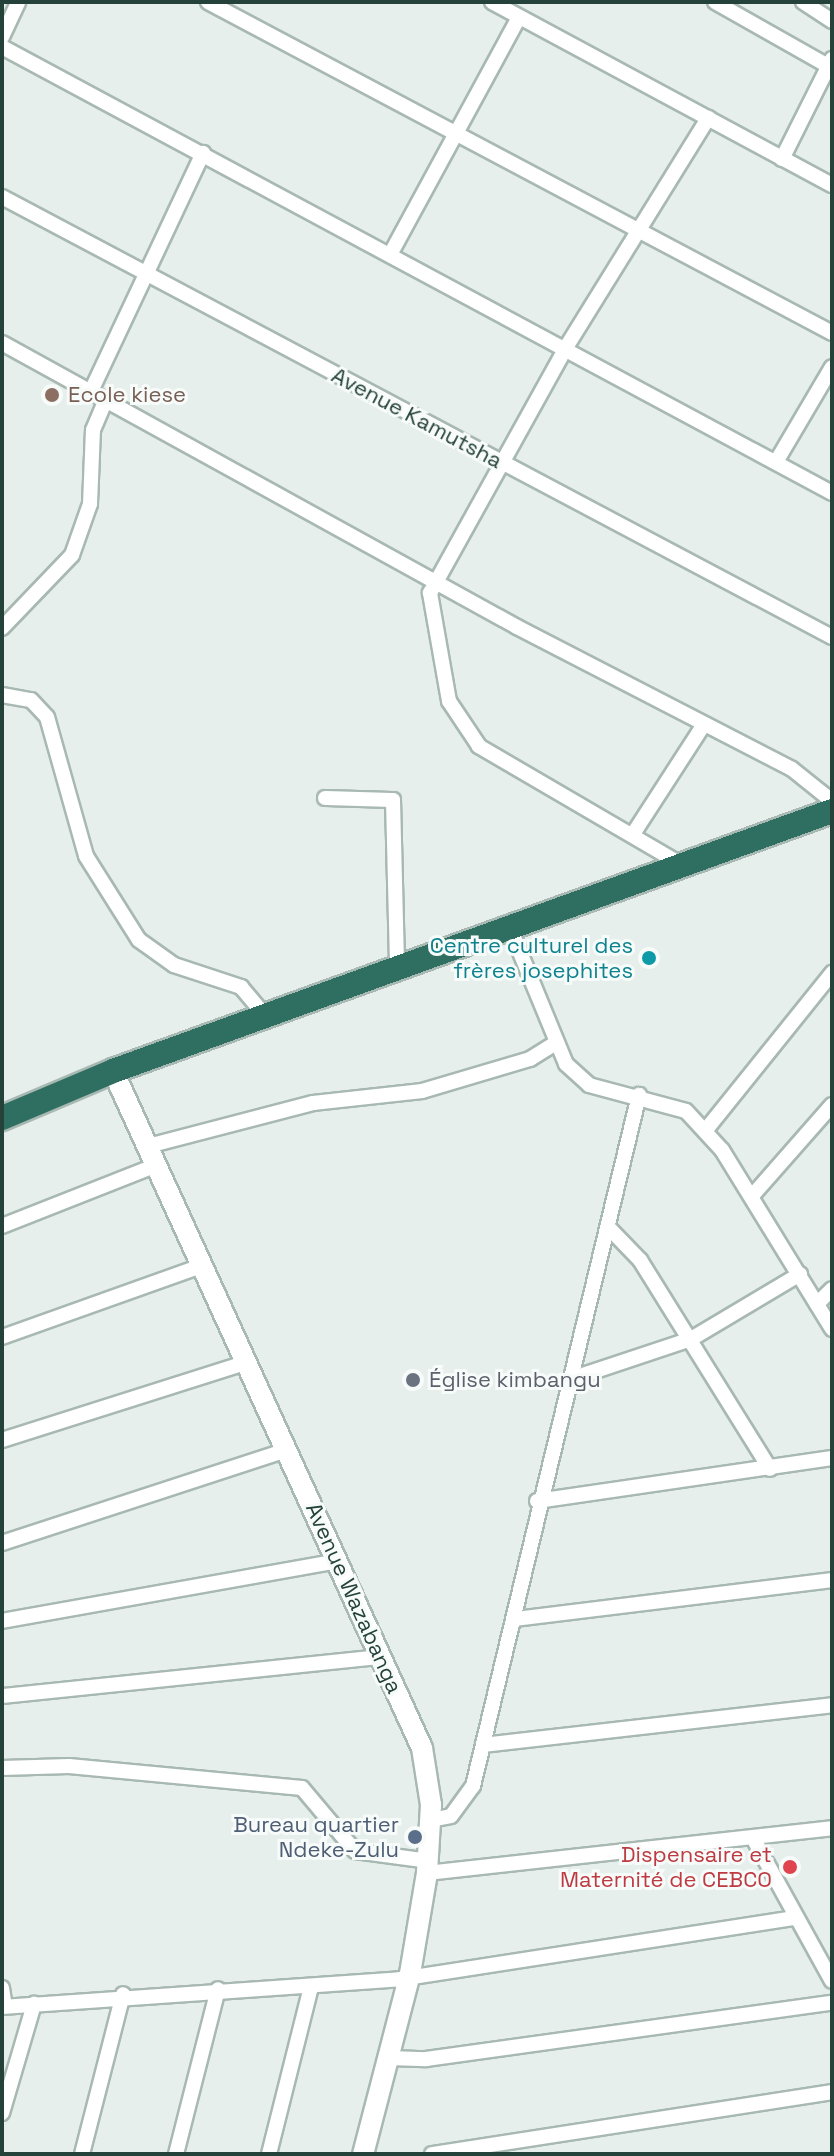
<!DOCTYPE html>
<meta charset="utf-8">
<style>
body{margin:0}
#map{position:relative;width:834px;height:2156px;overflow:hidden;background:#e6efeb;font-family:"Space Grotesk",sans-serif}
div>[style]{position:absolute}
.roads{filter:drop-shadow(2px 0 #a8b8b2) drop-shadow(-2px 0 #a8b8b2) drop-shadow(0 2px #a8b8b2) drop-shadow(0 -2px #a8b8b2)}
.street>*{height:14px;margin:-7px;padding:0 7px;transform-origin:7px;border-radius:7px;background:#fff}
.secondary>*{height:20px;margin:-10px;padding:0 10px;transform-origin:10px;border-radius:10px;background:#fff}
.highway>*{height:24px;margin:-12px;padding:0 12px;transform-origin:12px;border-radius:12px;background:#2f6f62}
.dots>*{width:22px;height:22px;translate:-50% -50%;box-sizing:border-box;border:4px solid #f7fbf9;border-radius:50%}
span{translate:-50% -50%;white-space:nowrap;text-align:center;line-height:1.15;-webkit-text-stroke:6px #f7fbf9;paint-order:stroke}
.education-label{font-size:22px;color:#785e54}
.left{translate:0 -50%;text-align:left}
.street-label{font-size:22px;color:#24423a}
.culture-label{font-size:22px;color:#0d838f}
.right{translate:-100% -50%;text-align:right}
.worship-label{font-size:22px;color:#5b616d}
.service-label{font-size:22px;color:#4e5e75}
.health-label{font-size:22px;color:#be3a42}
.frame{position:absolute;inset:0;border:4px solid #24423a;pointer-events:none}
</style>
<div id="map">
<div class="roads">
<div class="street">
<div style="left:208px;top:2px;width:706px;rotate:27.94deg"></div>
<div style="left:492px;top:2px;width:386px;rotate:28.3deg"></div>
<div style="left:715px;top:2px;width:130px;rotate:29.5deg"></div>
<div style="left:803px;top:2px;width:35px;rotate:33deg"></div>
<div style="left:2px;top:37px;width:38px;rotate:-65deg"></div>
<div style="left:2px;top:47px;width:942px;rotate:28.25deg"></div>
<div style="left:782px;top:159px;width:112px;rotate:-63.4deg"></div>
<div style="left:2px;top:197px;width:939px;rotate:27.93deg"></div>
<div style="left:391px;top:253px;width:268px;rotate:-61.5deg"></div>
<div style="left:2px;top:343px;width:588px;rotate:28.87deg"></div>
<div style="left:517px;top:627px;width:309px;rotate:27.3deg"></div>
<div style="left:792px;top:769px;width:51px;rotate:38.7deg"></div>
<div style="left:92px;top:389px;width:261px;rotate:-64.8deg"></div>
<div style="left:776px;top:462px;width:110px;rotate:-59.5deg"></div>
<div style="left:2px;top:628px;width:101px;rotate:-46.2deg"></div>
<div style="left:72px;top:555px;width:54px;rotate:-70.6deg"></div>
<div style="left:90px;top:504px;width:74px;rotate:-87.7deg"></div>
<div style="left:93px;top:430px;width:34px;rotate:-67deg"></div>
<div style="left:2px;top:695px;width:29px;rotate:10deg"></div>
<div style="left:31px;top:700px;width:23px;rotate:47deg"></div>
<div style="left:47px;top:717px;width:144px;rotate:74.3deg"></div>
<div style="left:86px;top:856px;width:99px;rotate:57.8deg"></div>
<div style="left:139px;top:940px;width:43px;rotate:35.5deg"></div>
<div style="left:174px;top:965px;width:71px;rotate:18.2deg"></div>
<div style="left:241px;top:987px;width:38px;rotate:50deg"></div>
<div style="left:325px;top:798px;width:68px;rotate:1.7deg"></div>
<div style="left:393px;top:800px;width:168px;rotate:88.6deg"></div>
<div style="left:635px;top:831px;width:125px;rotate:-57.1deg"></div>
<div style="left:684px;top:866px;width:238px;rotate:-149.7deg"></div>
<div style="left:479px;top:746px;width:54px;rotate:-123.7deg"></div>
<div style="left:449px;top:701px;width:110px;rotate:-100deg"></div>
<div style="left:430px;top:593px;width:279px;rotate:-61deg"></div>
<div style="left:565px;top:349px;width:272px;rotate:-58.2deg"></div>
<div style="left:510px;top:928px;width:147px;rotate:67.6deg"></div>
<div style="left:566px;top:1064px;width:31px;rotate:42deg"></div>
<div style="left:589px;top:1085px;width:100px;rotate:15deg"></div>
<div style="left:686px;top:1111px;width:53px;rotate:47.3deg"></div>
<div style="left:722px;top:1150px;width:210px;rotate:58.4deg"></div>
<div style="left:705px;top:1131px;width:203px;rotate:-51.2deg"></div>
<div style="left:148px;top:1146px;width:171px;rotate:-14.6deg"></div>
<div style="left:313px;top:1103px;width:110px;rotate:-6.3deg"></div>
<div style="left:422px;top:1091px;width:113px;rotate:-16.5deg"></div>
<div style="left:530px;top:1059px;width:26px;rotate:-32deg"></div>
<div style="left:752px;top:1196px;width:121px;rotate:-48.7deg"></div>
<div style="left:2px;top:1226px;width:167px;rotate:-21.5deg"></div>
<div style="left:608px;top:1227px;width:46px;rotate:45.9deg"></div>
<div style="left:640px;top:1260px;width:246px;rotate:58.1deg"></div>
<div style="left:817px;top:1304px;width:21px;rotate:-45deg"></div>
<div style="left:2px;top:1337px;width:214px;rotate:-19.6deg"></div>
<div style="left:574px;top:1378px;width:123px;rotate:-18.4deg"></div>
<div style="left:691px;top:1339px;width:127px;rotate:-30.8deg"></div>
<div style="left:2px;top:1440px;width:258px;rotate:-17.6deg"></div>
<div style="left:537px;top:1501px;width:298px;rotate:-8.3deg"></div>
<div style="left:2px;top:1543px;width:300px;rotate:-18.1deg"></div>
<div style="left:515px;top:1619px;width:319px;rotate:-7deg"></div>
<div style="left:2px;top:1621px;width:341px;rotate:-10.1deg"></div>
<div style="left:2px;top:1696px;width:381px;rotate:-5.9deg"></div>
<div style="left:483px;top:1745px;width:351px;rotate:-6.5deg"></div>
<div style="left:2px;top:1768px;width:67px;rotate:-1.7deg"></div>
<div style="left:69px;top:1766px;width:234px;rotate:5.4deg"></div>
<div style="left:302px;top:1788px;width:82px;rotate:49.9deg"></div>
<div style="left:355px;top:1851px;width:75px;rotate:7.7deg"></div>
<div style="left:431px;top:1820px;width:20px;rotate:-11deg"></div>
<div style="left:451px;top:1816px;width:37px;rotate:-54deg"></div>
<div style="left:473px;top:1786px;width:711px;rotate:-76.49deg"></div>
<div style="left:753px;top:1838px;width:163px;rotate:61.1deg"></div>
<div style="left:427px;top:1873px;width:407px;rotate:-6.3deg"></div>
<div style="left:2px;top:1988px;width:18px;rotate:81deg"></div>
<div style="left:2px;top:2007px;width:399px;rotate:-4deg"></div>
<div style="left:400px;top:1979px;width:399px;rotate:-8.8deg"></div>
<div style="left:389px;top:2058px;width:37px;rotate:2deg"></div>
<div style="left:426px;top:2059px;width:410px;rotate:-7.9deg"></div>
<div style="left:2px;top:2113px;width:114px;rotate:-73.6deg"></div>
<div style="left:82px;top:2154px;width:165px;rotate:-75.6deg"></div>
<div style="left:176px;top:2154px;width:170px;rotate:-75.7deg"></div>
<div style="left:269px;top:2154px;width:172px;rotate:-75.9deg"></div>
<div style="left:432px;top:2154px;width:405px;rotate:-8.8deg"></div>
</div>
<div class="secondary">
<div style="left:113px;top:1071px;width:744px;rotate:65.47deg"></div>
<div style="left:422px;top:1748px;width:58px;rotate:81deg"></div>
<div style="left:431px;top:1805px;width:68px;rotate:93.4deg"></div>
<div style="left:427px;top:1873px;width:102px;rotate:99.6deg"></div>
<div style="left:410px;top:1974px;width:186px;rotate:104.6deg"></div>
</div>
<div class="highway">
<div style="left:2px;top:1118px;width:121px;rotate:-22.9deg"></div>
<div style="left:113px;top:1071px;width:765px;rotate:-19.88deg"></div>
</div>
</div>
<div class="dots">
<div style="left:52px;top:395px;background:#8d6e63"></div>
<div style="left:649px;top:958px;background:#0f9aa8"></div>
<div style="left:413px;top:1380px;background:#6b7280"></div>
<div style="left:415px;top:1837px;background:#5c6f8a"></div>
<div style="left:790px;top:1867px;background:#e0444e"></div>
</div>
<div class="education-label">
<span class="left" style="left:68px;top:395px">Ecole kiese</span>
</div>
<div class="street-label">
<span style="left:417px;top:418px;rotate:28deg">Avenue Kamutsha</span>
<span style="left:354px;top:1598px;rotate:66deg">Avenue Wazabanga</span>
</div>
<div class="culture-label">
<span class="right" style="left:633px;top:958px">Centre culturel des<br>frères josephites</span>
</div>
<div class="worship-label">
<span class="left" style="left:429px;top:1380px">Église kimbangu</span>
</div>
<div class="service-label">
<span class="right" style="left:399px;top:1837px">Bureau quartier<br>Ndeke-Zulu</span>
</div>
<div class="health-label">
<span class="right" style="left:772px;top:1867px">Dispensaire et<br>Maternité de CEBCO</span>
</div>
<div class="frame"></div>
</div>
